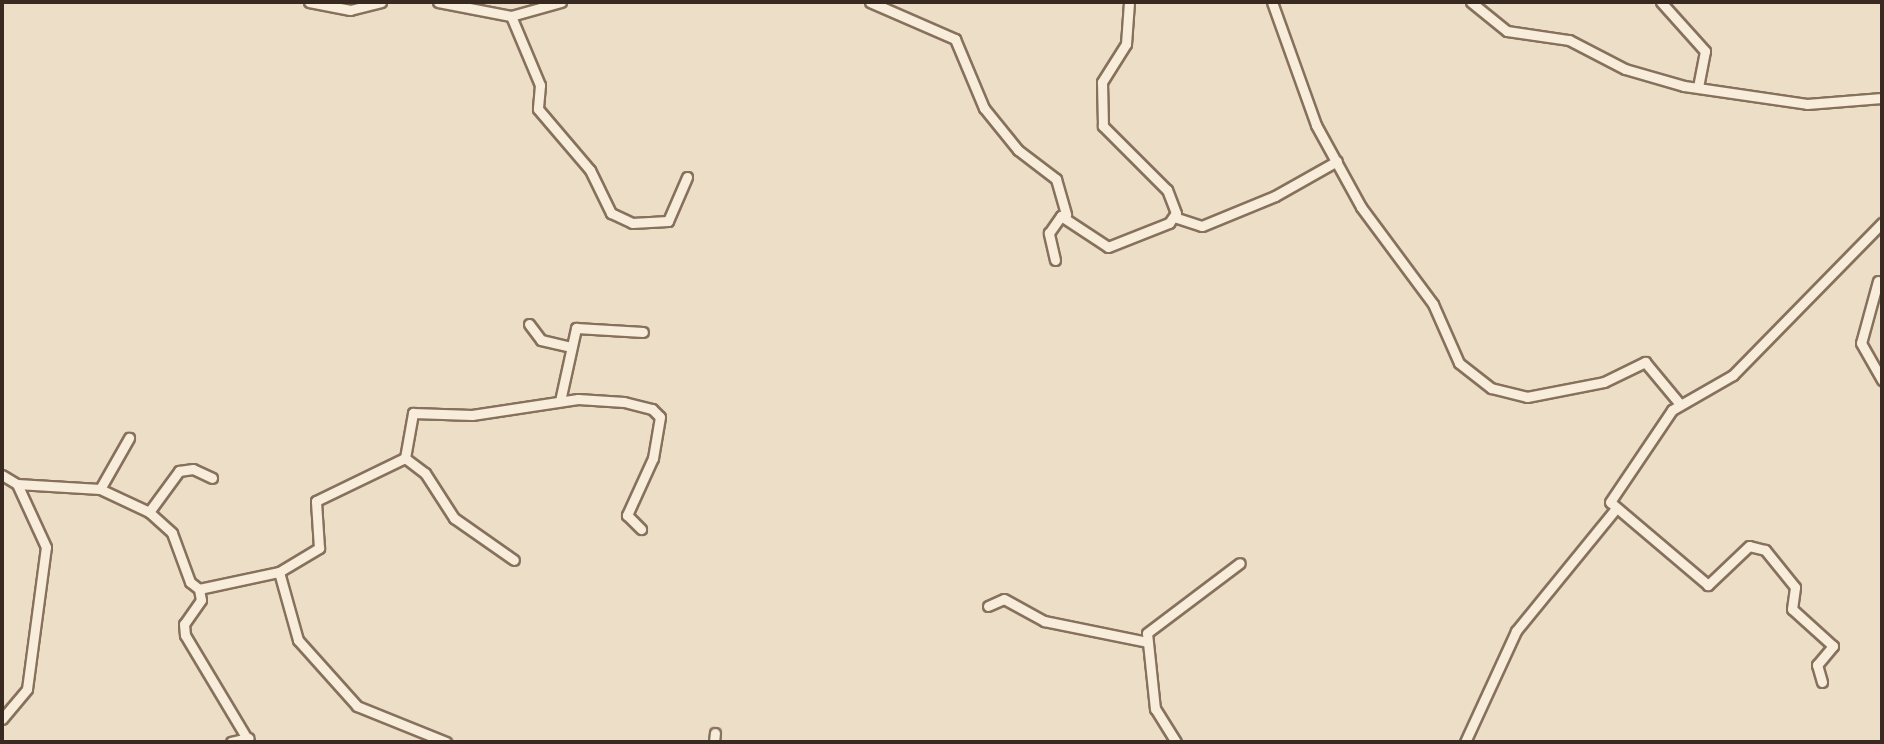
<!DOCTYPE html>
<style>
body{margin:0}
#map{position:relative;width:1884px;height:744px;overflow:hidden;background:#eddfc7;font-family:Bitter,serif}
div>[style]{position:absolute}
.roads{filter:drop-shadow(2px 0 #87715d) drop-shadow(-2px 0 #87715d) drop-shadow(0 2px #87715d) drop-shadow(0 -2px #87715d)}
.street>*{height:9px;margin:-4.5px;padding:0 4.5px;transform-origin:4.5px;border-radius:4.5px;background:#f7edda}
span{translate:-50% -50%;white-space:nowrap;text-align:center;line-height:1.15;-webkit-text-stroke:5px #f4ead6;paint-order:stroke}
.frame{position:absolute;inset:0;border:4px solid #382a20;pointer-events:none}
</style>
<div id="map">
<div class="roads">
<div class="street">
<div style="left:309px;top:2px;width:42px;rotate:11deg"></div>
<div style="left:350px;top:10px;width:32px;rotate:-14deg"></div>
<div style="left:438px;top:2px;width:74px;rotate:10.9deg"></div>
<div style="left:511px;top:16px;width:52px;rotate:-15.6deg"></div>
<div style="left:870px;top:2px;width:93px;rotate:23.5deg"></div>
<div style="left:955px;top:39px;width:75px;rotate:67.2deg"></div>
<div style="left:984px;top:108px;width:54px;rotate:51deg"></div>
<div style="left:1018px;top:150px;width:48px;rotate:37.3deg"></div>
<div style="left:1056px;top:179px;width:37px;rotate:74deg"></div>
<div style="left:1272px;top:2px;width:131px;rotate:70.3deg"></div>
<div style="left:1316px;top:125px;width:94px;rotate:61.2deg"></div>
<div style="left:1361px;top:207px;width:121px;rotate:53.4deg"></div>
<div style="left:1433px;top:304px;width:64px;rotate:66.2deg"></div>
<div style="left:1459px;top:363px;width:41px;rotate:38deg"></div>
<div style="left:1491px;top:388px;width:37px;rotate:14deg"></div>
<div style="left:1527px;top:397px;width:78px;rotate:-11deg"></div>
<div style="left:1604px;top:382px;width:46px;rotate:-26deg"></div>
<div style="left:1645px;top:362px;width:55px;rotate:50.2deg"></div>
<div style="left:1471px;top:2px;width:46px;rotate:38.9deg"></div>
<div style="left:1507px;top:31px;width:63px;rotate:8.3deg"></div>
<div style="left:1569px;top:40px;width:63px;rotate:27.4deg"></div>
<div style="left:1625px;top:69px;width:61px;rotate:16.1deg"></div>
<div style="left:1684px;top:86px;width:124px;rotate:8.3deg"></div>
<div style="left:1807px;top:104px;width:75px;rotate:-4.6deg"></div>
<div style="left:1661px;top:2px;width:66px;rotate:48.1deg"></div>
<div style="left:1705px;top:51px;width:37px;rotate:101deg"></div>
<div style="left:511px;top:16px;width:75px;rotate:67.2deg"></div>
<div style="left:540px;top:85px;width:24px;rotate:95deg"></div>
<div style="left:538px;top:109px;width:80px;rotate:49.6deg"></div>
<div style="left:590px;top:170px;width:48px;rotate:64deg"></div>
<div style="left:611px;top:213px;width:23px;rotate:25deg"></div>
<div style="left:632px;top:223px;width:36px;rotate:-3deg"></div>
<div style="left:668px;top:221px;width:48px;rotate:-66.6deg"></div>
<div style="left:1174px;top:217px;width:29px;rotate:18deg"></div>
<div style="left:1202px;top:226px;width:79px;rotate:-22.3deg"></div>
<div style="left:1275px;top:196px;width:71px;rotate:-29.4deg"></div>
<div style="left:1055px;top:260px;width:28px;rotate:-103deg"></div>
<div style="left:1049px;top:233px;width:21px;rotate:-55deg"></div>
<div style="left:1061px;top:216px;width:56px;rotate:33.4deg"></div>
<div style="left:1108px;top:247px;width:66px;rotate:-21.5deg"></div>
<div style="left:1169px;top:223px;width:12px;rotate:-55deg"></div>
<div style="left:1176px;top:213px;width:25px;rotate:-111deg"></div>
<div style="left:1167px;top:190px;width:91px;rotate:-135deg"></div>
<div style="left:1103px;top:126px;width:44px;rotate:-91.3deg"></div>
<div style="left:1102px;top:82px;width:45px;rotate:-57.7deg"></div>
<div style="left:1126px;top:44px;width:42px;rotate:-85.9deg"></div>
<div style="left:1878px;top:281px;width:64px;rotate:105.3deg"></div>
<div style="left:1861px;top:343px;width:43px;rotate:60.4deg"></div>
<div style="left:529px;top:324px;width:20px;rotate:53deg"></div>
<div style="left:541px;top:340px;width:28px;rotate:13deg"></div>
<div style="left:560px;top:401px;width:75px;rotate:-77.6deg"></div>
<div style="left:576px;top:328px;width:67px;rotate:3.4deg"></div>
<div style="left:405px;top:458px;width:25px;rotate:37deg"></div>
<div style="left:425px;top:473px;width:54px;rotate:57.2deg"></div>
<div style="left:454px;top:518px;width:73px;rotate:35deg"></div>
<div style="left:2px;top:475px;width:17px;rotate:31deg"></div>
<div style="left:17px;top:484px;width:83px;rotate:3.4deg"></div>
<div style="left:100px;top:489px;width:54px;rotate:25.1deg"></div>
<div style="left:149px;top:512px;width:31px;rotate:42deg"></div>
<div style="left:172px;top:533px;width:52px;rotate:69.8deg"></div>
<div style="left:190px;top:582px;width:11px;rotate:38deg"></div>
<div style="left:199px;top:589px;width:82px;rotate:-12deg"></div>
<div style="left:279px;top:572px;width:47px;rotate:-31deg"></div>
<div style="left:319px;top:548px;width:47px;rotate:-93.7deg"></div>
<div style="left:316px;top:501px;width:99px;rotate:-25.8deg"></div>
<div style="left:405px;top:458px;width:46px;rotate:-79.9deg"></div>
<div style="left:413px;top:413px;width:59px;rotate:1.9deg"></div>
<div style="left:472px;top:415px;width:107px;rotate:-8.6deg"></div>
<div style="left:578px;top:399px;width:46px;rotate:3.7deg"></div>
<div style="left:624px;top:402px;width:29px;rotate:14deg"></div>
<div style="left:652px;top:409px;width:11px;rotate:45deg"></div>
<div style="left:660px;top:417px;width:42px;rotate:99.7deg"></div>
<div style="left:653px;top:458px;width:63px;rotate:114.5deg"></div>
<div style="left:627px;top:515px;width:20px;rotate:45deg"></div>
<div style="left:100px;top:489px;width:59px;rotate:-60.4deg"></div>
<div style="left:149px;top:512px;width:51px;rotate:-53.8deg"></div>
<div style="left:179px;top:471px;width:14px;rotate:-8deg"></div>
<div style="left:193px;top:469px;width:21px;rotate:25deg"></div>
<div style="left:279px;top:572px;width:71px;rotate:74.4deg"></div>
<div style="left:298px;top:640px;width:89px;rotate:48.2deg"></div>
<div style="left:357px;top:706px;width:96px;rotate:22deg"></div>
<div style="left:199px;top:589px;width:11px;rotate:80deg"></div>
<div style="left:201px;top:600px;width:29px;rotate:125deg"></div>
<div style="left:184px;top:624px;width:11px;rotate:85deg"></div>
<div style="left:185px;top:635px;width:125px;rotate:59.1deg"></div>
<div style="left:988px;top:606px;width:17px;rotate:-24deg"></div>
<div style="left:1004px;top:599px;width:46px;rotate:28.8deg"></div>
<div style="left:1044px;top:621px;width:105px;rotate:11.5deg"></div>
<div style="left:1822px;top:682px;width:18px;rotate:-106deg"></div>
<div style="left:1817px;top:665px;width:25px;rotate:-50deg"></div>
<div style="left:1833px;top:646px;width:55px;rotate:-137.9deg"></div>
<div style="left:1792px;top:609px;width:22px;rotate:-82deg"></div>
<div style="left:1795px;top:587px;width:48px;rotate:-129deg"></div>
<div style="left:1765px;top:550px;width:16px;rotate:-166deg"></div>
<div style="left:1749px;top:546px;width:57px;rotate:136.4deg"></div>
<div style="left:1708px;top:585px;width:128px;rotate:-139.7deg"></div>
<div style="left:1610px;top:502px;width:111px;rotate:-56deg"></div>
<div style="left:1672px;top:410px;width:70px;rotate:-29.8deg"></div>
<div style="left:1733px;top:375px;width:213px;rotate:-45.6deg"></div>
<div style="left:2px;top:719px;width:39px;rotate:-50deg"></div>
<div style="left:27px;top:689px;width:143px;rotate:-82.4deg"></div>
<div style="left:46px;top:547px;width:69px;rotate:-114.7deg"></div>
<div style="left:231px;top:742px;width:18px;rotate:-13deg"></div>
<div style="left:714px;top:742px;width:9px;rotate:-84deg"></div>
<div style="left:1176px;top:742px;width:39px;rotate:-122deg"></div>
<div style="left:1155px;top:709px;width:76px;rotate:-96deg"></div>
<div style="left:1147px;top:633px;width:116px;rotate:-37deg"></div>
<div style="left:1465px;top:742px;width:122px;rotate:-65.3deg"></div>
<div style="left:1516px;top:631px;width:155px;rotate:-50.8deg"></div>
</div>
</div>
<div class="frame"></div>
</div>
